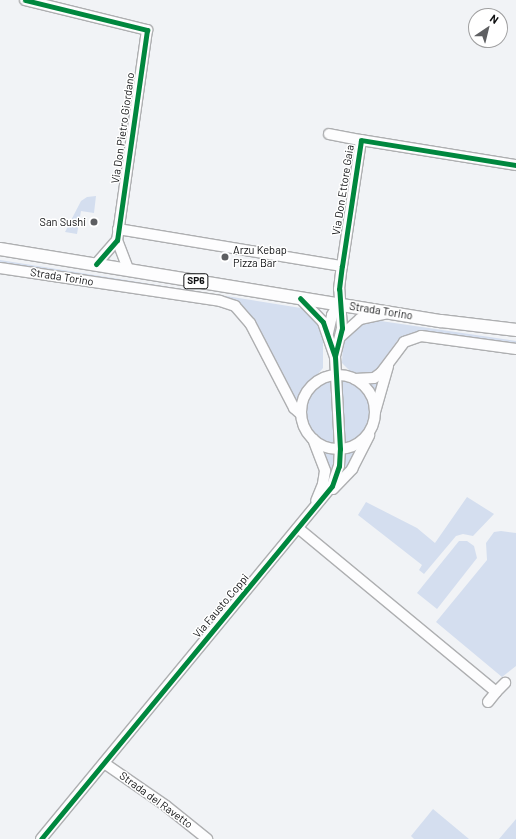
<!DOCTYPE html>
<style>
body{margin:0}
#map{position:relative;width:516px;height:839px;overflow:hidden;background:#f1f3f6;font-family:Barlow,sans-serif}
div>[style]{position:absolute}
.green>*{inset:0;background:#d4deef}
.roads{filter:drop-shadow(1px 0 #aeafb1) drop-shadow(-1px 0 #aeafb1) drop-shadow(0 1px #aeafb1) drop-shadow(0 -1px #aeafb1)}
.minor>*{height:10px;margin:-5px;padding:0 5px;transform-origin:5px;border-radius:5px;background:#fdfdfe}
.minor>.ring{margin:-5px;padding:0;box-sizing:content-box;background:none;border:10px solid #fdfdfe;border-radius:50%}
.major>*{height:12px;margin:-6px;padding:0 6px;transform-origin:6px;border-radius:6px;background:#fdfdfe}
.cycleway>*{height:5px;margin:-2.5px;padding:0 2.5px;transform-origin:2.5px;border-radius:2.5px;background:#00873e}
.dots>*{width:11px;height:11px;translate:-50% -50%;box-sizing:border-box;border:2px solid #fff;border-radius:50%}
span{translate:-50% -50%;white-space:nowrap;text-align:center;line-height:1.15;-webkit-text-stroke:3px #fff;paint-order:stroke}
.shield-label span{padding:1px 3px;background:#fff;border:1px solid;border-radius:3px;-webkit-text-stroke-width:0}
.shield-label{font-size:10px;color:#0f1012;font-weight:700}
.street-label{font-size:11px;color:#0f1012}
.poi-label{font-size:11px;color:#0f1012}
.right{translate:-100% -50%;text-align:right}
.left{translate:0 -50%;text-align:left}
.north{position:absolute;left:468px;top:8px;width:40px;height:40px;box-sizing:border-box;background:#fff;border:1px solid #9f9fa0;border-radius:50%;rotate:35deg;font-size:11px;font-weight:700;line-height:16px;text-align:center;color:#0f1012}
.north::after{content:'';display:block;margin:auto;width:14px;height:18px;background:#5e5f62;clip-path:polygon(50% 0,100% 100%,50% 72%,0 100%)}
</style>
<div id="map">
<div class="green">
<div style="clip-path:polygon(96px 196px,94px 213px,81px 211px,77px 234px,65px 232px,81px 201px,87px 197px)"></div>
<div style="clip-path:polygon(0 260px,301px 308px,318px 322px,323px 335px,323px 368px,303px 391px,298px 407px,244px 310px,0 263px)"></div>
<div style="clip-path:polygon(374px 320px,516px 341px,516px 344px,422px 331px,397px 341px,373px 374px,353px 374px,342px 363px,343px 341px,357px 324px)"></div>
<div style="clip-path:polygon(382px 377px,375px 397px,366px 384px)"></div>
<div style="clip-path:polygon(340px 379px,360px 388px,368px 398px,371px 413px,367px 428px,361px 435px,346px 444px)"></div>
<div style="clip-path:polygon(330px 380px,336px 445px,315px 436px,310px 429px,305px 414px,311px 394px,320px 384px)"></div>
<div style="clip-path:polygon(358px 447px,342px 479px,346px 452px)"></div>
<div style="clip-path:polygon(318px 448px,336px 452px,334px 468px,326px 485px)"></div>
<div style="clip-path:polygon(467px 497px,494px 514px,473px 536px,463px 534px,456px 536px,424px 574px,419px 570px,422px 565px,358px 515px,366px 502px,417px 528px,435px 543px)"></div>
<div style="clip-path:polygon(501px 531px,516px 533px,516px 666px,502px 677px,436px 622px,487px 560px,486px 543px,494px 532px)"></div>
<div style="clip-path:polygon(459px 541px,467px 541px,474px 546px,477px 558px,437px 609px,417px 593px)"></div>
<div style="clip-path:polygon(433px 809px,469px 839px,414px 839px,411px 836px)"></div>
<div style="clip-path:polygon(516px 819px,516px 839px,499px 839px)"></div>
</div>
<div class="roads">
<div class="minor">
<div style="left:25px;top:0;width:126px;rotate:13.8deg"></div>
<div style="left:147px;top:30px;width:212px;rotate:98.1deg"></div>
<div style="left:117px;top:240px;width:32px;rotate:131deg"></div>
<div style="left:329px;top:134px;width:33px;rotate:11deg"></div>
<div style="left:118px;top:229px;width:227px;rotate:9.4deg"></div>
<div style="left:117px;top:240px;width:31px;rotate:69deg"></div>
<div style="left:0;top:268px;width:222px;rotate:8.5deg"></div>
<div style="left:220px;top:301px;width:16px;rotate:18deg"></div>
<div style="left:235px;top:306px;width:23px;rotate:49deg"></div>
<div style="left:250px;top:323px;width:96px;rotate:62.6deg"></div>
<div style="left:294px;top:408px;width:9px;rotate:41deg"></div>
<div style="left:328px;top:333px;width:18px;rotate:-77deg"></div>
<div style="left:332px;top:315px;width:13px;rotate:-58deg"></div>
<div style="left:340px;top:337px;width:27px;rotate:-42deg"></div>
<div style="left:360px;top:319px;width:25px;rotate:-12deg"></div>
<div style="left:335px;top:356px;width:29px;rotate:-76deg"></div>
<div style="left:342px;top:328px;width:39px;rotate:-94deg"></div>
<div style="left:339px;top:289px;width:23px;rotate:-83deg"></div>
<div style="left:342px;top:266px;width:127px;rotate:-81.4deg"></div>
<div style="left:361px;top:140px;width:157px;rotate:9.2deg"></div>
<div class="ring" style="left:301px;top:375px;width:64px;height:64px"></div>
<div style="left:355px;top:379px;width:19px;rotate:-3deg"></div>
<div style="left:374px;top:378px;width:9px;rotate:-36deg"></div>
<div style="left:381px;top:373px;width:39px;rotate:-53deg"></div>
<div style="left:404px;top:342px;width:18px;rotate:-19deg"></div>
<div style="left:421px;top:336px;width:96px;rotate:7.8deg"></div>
<div style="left:375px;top:412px;width:48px;rotate:-74.2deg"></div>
<div style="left:313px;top:439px;width:34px;rotate:69deg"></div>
<div style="left:325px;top:471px;width:13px;rotate:99deg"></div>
<div style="left:323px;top:484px;width:18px;rotate:112deg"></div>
<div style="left:333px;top:489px;width:28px;rotate:-46deg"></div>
<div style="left:352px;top:469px;width:38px;rotate:-63deg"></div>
<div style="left:298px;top:528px;width:257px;rotate:39.6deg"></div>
<div style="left:496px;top:692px;width:13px;rotate:-45deg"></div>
<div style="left:488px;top:702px;width:13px;rotate:-51deg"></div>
<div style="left:104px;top:763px;width:75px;rotate:34.7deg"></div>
<div style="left:166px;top:806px;width:53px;rotate:38.8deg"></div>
<div style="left:41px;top:839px;width:457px;rotate:-50.5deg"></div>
<div style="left:332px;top:486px;width:21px;rotate:-71deg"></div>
<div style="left:339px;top:466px;width:17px;rotate:-87deg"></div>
<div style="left:340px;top:449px;width:92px;rotate:-93.1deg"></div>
<div style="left:335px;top:357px;width:37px;rotate:-109deg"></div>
<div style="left:323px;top:322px;width:33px;rotate:-134deg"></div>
</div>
<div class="major">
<div style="left:0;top:249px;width:447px;rotate:9.3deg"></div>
<div style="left:441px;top:321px;width:76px;rotate:6.8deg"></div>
</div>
</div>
<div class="cycleway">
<div style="left:25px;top:0;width:126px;rotate:13.8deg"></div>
<div style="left:147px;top:30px;width:212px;rotate:98.1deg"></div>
<div style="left:117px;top:240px;width:32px;rotate:131deg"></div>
<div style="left:335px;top:356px;width:29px;rotate:-76deg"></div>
<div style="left:342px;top:328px;width:39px;rotate:-94deg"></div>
<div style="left:339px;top:289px;width:23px;rotate:-83deg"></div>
<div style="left:342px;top:266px;width:127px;rotate:-81.4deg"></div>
<div style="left:361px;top:140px;width:157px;rotate:9.2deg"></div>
<div style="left:41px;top:839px;width:457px;rotate:-50.5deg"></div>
<div style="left:332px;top:486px;width:21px;rotate:-71deg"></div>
<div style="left:339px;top:466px;width:17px;rotate:-87deg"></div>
<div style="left:340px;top:449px;width:92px;rotate:-93.1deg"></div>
<div style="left:335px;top:357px;width:37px;rotate:-109deg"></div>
<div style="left:323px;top:322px;width:33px;rotate:-134deg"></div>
</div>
<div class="dots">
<div style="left:94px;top:222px;background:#5e5f62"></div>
<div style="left:225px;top:257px;background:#5e5f62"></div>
</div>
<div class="shield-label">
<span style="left:196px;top:281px">SP6</span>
</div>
<div class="street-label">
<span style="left:123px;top:128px;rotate:-82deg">Via Don Pietro Giordano</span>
<span style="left:343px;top:190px;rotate:-81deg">Via Don Ettore Gaia</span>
<span style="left:62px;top:277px;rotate:9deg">Strada Torino</span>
<span style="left:381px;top:311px;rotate:9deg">Strada Torino</span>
<span style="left:221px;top:606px;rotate:-50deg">Via Fausto Coppi</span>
<span style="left:156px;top:800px;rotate:36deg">Strada del Ravetto</span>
</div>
<div class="poi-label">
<span class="right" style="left:86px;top:222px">San Sushi</span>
<span class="left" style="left:233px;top:257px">Arzu Kebap<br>Pizza Bar</span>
</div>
<div class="north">N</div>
</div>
